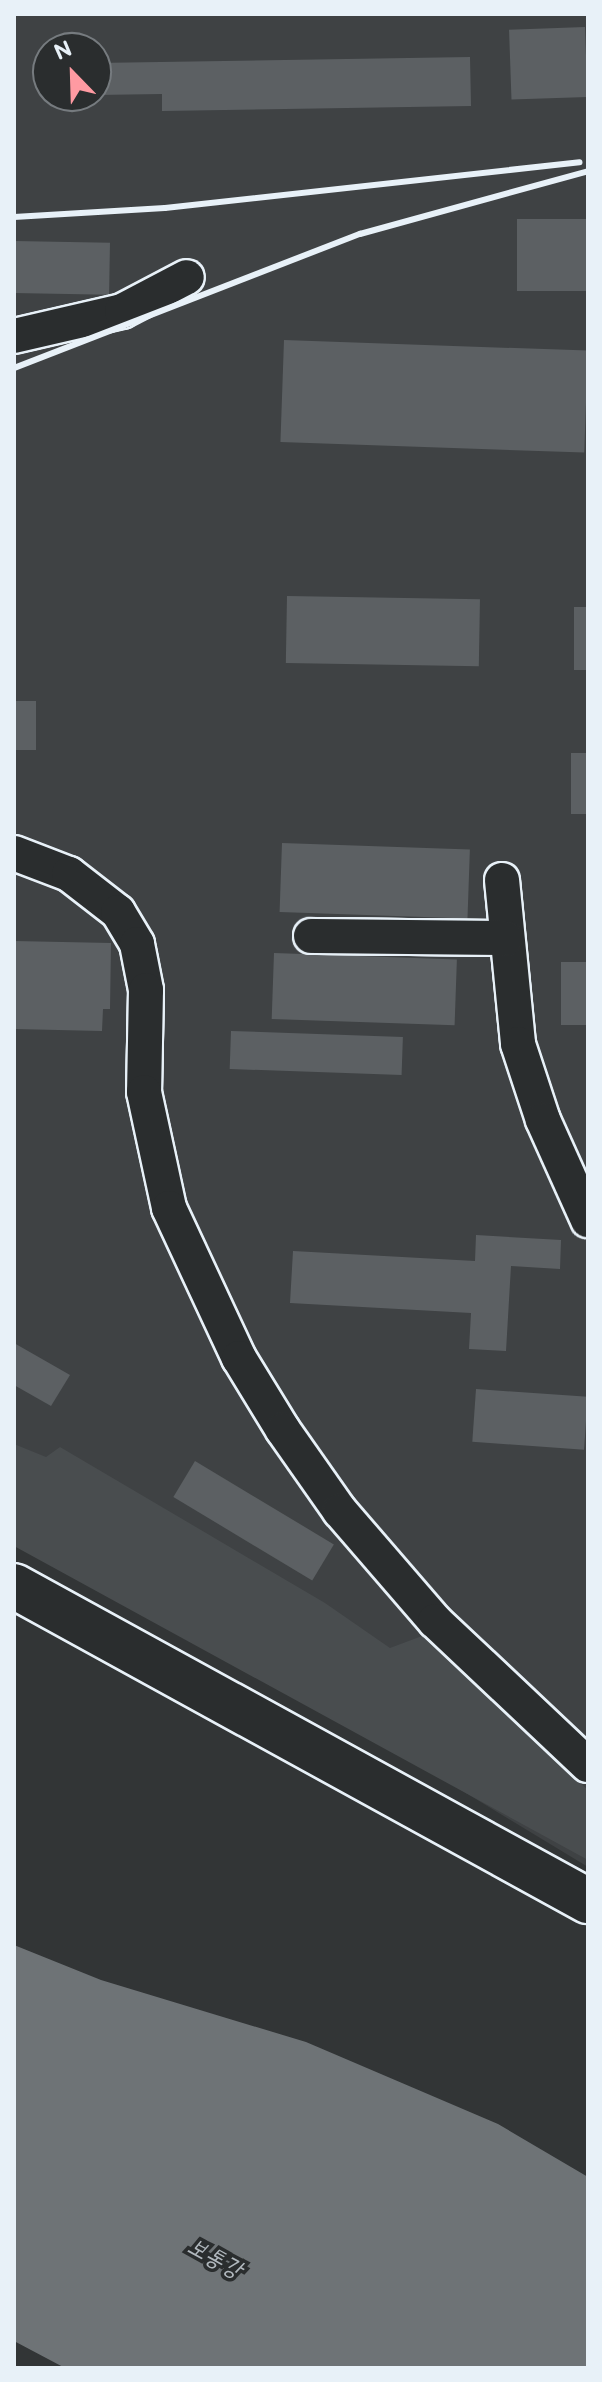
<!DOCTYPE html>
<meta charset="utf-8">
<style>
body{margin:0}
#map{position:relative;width:602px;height:2382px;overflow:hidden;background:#323536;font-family:"Balsamiq Sans","Poor Story",sans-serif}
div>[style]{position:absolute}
.built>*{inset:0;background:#3f4244}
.green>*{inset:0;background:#494d4f}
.water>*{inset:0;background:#6e7376}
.building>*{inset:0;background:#5c6063;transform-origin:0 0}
.roads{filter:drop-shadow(2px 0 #e8f1f8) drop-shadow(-2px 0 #e8f1f8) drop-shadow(0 2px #e8f1f8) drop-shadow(0 -2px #e8f1f8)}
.minor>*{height:34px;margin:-17px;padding:0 17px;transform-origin:17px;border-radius:17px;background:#2a2d2e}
.major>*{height:44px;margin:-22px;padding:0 22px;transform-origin:22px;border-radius:22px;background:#2a2d2e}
.rail>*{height:6px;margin:-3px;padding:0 3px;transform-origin:3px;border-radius:3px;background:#e8f1f8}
span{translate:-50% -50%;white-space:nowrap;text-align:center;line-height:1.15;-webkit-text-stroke:7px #2a2d2e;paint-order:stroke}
.water-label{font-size:24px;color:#b1b8be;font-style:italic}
.frame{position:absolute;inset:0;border:16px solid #e8f1f8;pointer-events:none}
.north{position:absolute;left:32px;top:32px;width:80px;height:80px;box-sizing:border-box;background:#2a2d2e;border:2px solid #767b7f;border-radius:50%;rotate:337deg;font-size:22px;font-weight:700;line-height:32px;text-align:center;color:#e8f1f8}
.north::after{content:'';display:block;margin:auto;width:28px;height:36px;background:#ff9aa2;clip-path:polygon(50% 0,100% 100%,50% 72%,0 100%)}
</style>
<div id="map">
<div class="built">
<div style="clip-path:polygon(evenodd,14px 14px,588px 14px,588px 1867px,14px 1519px,14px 14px,48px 48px,96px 48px,96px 96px,48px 96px,48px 48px)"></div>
</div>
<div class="green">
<div style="clip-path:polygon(14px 1444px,46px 1457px,60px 1447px,325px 1603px,390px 1648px,422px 1636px,588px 1790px,588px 1860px,14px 1546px)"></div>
</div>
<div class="water">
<div style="clip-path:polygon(14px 1945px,101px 1980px,306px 2042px,498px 2124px,588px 2177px,588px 2368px,65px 2368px,14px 2341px)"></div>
</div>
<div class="building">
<div style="left:585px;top:27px;width:70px;height:76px;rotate:88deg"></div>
<div style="clip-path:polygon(470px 57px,471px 106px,162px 111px,162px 94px,96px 95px,96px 63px)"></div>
<div style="left:588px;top:219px;width:72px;height:71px;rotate:90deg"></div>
<div style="left:14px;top:241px;width:96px;height:52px;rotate:1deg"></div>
<div style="left:284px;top:340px;width:304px;height:102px;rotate:2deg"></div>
<div style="left:287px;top:596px;width:193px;height:67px;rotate:1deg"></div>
<div style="left:574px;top:607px;width:14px;height:63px"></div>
<div style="left:14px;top:701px;width:22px;height:49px"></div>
<div style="left:571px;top:753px;width:17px;height:61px"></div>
<div style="left:282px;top:843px;width:188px;height:69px;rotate:2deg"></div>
<div style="clip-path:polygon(14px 941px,111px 943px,110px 1009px,103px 1009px,102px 1031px,14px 1029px)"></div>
<div style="left:274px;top:953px;width:183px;height:66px;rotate:2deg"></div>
<div style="left:561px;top:962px;width:27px;height:63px"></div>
<div style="left:231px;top:1031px;width:172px;height:38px;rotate:2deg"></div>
<div style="clip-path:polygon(476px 1235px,561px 1240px,560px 1269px,511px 1266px,506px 1351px,469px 1349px,471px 1313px,290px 1303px,293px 1251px,475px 1261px)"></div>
<div style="clip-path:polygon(14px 1343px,70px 1375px,51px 1406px,14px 1385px)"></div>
<div style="left:476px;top:1389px;width:112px;height:53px;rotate:4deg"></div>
<div style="left:195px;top:1461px;width:162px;height:42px;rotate:31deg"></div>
</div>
<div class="roads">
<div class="minor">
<div style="left:14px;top:336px;width:111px;rotate:-13deg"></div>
<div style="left:122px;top:311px;width:73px;rotate:-27.6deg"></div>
<div style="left:14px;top:853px;width:59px;rotate:20.9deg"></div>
<div style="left:69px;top:874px;width:62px;rotate:37.8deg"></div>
<div style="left:118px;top:912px;width:37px;rotate:59deg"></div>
<div style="left:137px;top:944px;width:47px;rotate:78.9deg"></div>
<div style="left:146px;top:990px;width:102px;rotate:91.1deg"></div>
<div style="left:144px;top:1092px;width:119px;rotate:77.8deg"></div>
<div style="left:169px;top:1208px;width:166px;rotate:65deg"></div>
<div style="left:239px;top:1358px;width:84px;rotate:58.6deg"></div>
<div style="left:283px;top:1430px;width:99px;rotate:54.9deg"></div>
<div style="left:340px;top:1511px;width:145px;rotate:49.2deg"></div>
<div style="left:435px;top:1621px;width:210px;rotate:43.3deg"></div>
<div style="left:502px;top:880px;width:165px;rotate:84.4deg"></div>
<div style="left:518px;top:1044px;width:80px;rotate:71.8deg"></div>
<div style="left:543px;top:1120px;width:110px;rotate:65.8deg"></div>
<div style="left:311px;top:936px;width:195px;rotate:0.6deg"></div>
</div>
<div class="major">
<div style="left:14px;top:1586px;width:655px;rotate:28.76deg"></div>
</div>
</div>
<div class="rail">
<div style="left:14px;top:217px;width:151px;rotate:-3.4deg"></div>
<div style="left:165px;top:208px;width:417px;rotate:-6.3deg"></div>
<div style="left:14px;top:368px;width:371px;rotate:-21.2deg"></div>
<div style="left:360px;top:234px;width:237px;rotate:-15.4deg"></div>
</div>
<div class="water-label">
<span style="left:215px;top:2258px;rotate:29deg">보통강</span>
</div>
<div class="frame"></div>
<div class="north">N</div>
</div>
